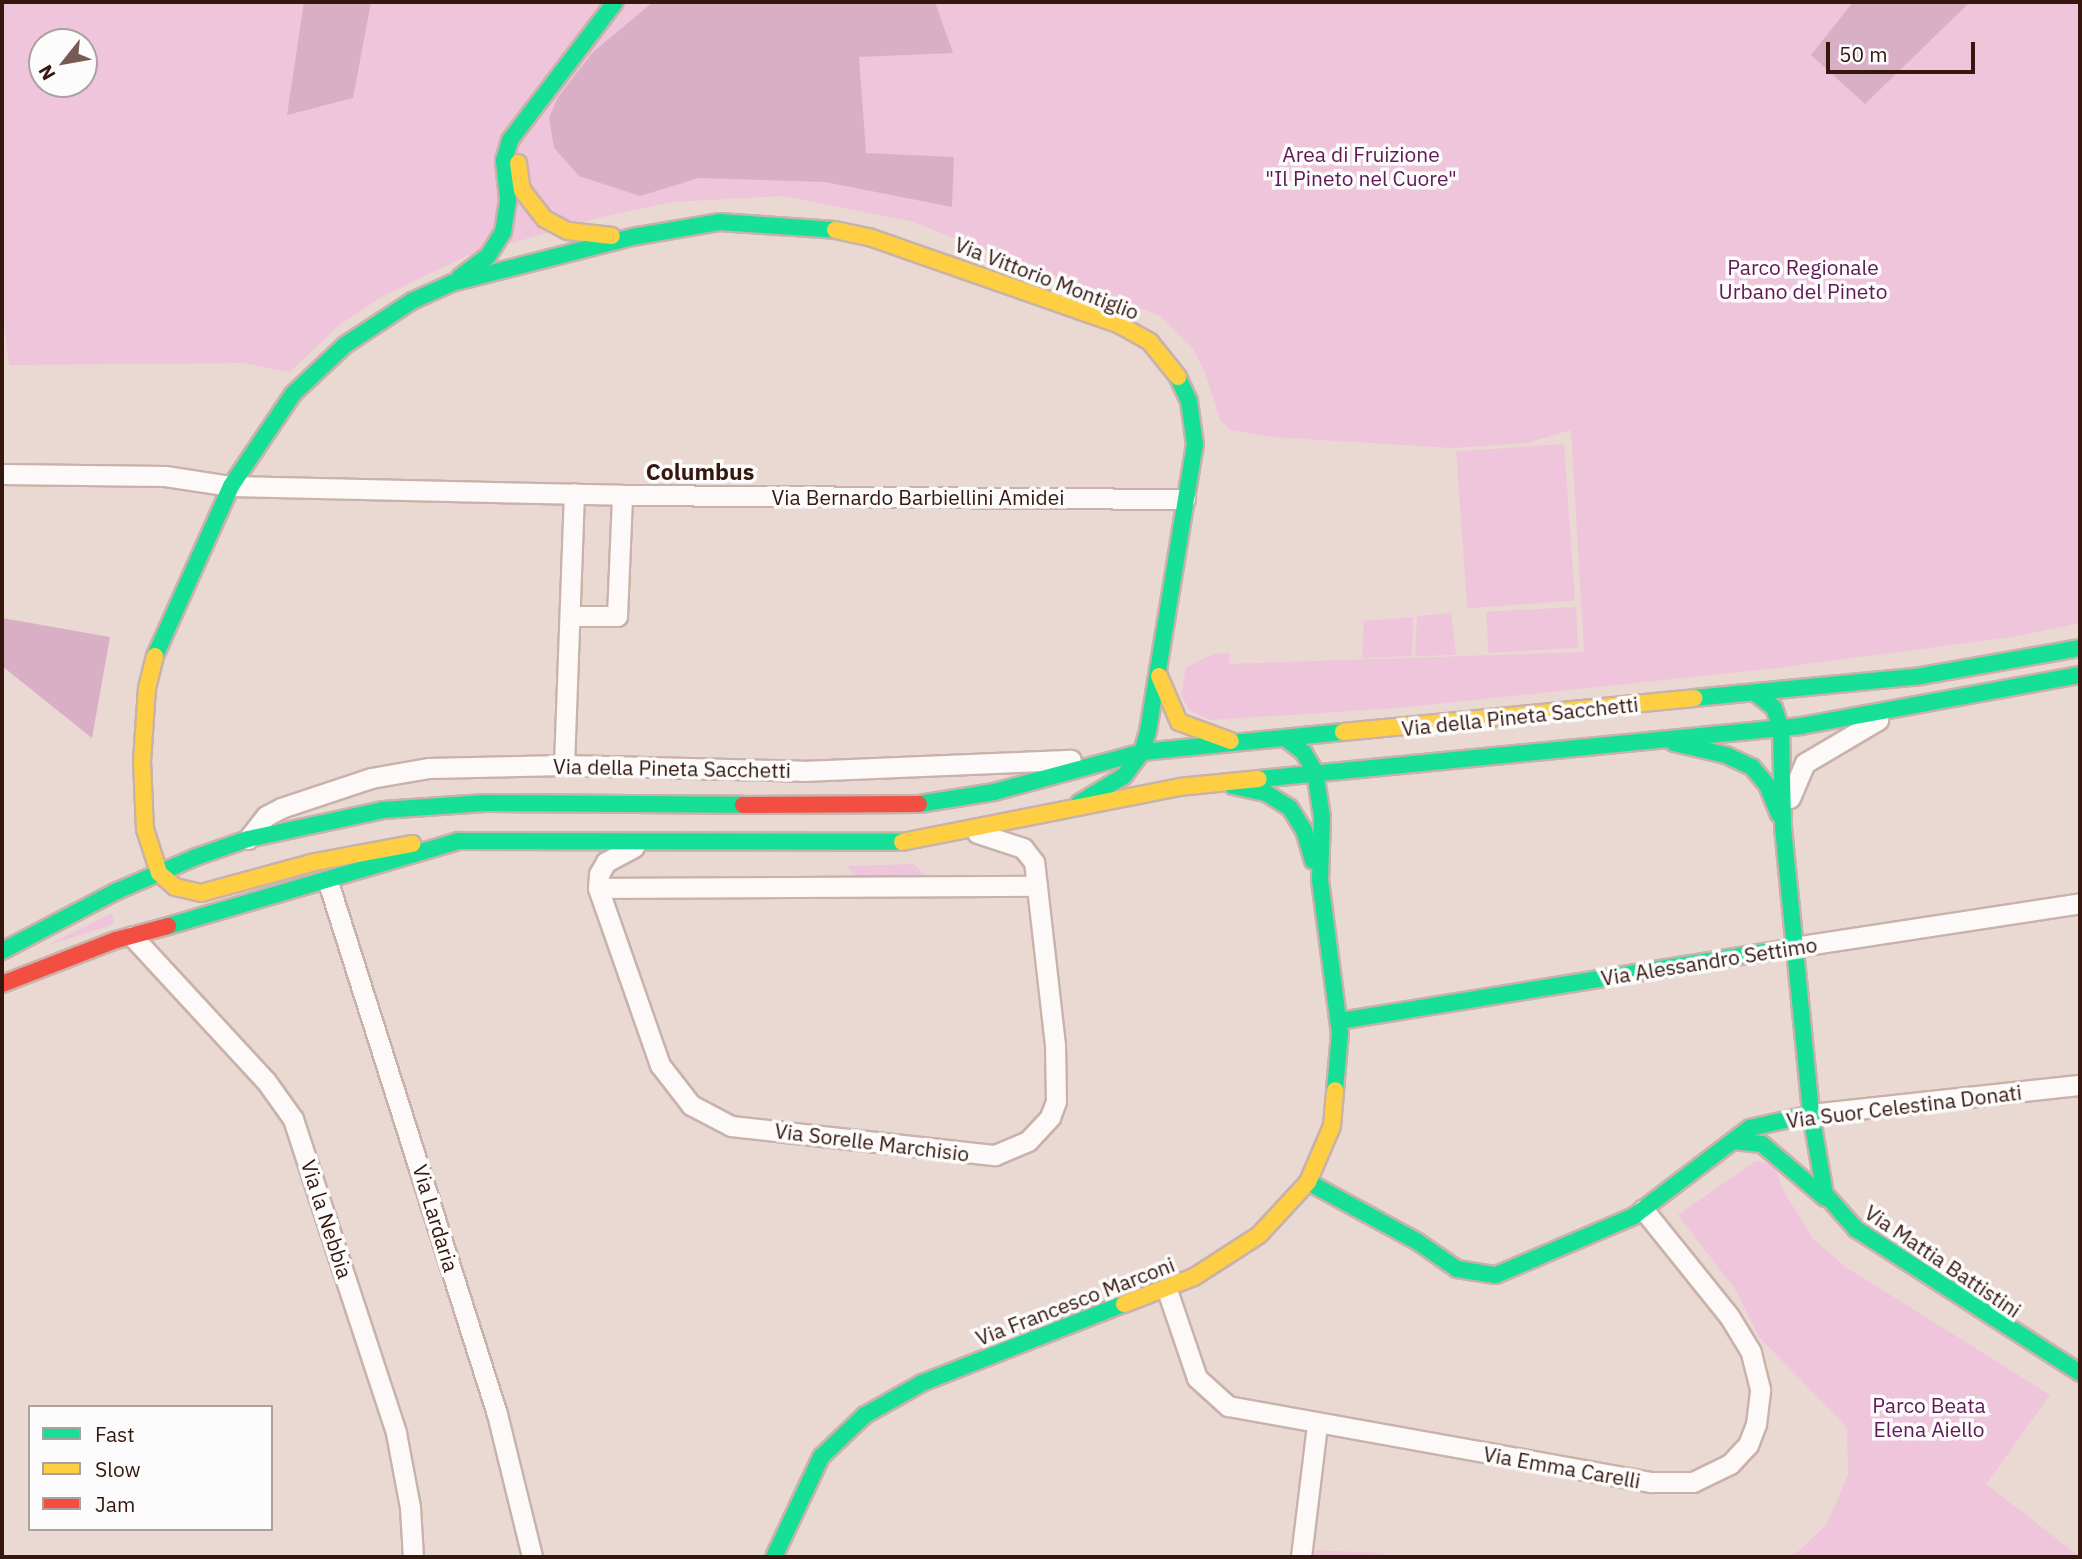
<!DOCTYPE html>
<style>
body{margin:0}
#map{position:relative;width:2082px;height:1559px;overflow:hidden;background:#ead8d2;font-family:"IBM Plex Sans",sans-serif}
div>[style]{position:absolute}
.green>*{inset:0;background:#efc5db;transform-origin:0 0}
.forest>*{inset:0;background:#d9afc6}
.roads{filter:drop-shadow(2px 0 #c9b2aa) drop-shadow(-2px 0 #c9b2aa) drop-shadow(0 2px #c9b2aa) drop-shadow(0 -2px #c9b2aa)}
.street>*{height:19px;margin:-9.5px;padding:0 9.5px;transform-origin:9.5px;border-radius:9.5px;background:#fcf9f8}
.fast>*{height:16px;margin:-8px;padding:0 8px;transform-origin:8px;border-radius:8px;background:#16e098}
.slow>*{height:16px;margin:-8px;padding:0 8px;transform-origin:8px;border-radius:8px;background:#ffcf43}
.jam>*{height:16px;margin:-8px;padding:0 8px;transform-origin:8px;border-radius:8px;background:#f24e42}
span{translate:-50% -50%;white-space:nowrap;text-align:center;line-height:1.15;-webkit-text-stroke:7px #fcfcfc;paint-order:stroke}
.park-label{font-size:21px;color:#611854}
.street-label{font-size:21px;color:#36170e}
.neighbourhood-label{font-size:23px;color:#36170e;font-weight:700}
.frame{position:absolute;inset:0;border:4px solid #36170e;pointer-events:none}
.legend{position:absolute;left:28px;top:1405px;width:245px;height:126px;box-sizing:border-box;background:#fcfcfc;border:2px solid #ada09d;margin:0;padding:9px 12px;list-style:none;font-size:21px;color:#36170e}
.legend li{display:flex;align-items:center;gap:14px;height:35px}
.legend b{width:35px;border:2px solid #ada09d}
.north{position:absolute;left:28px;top:28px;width:70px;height:70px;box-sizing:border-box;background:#fcfcfc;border:2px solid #ada09d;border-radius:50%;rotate:239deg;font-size:19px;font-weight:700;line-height:28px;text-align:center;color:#36170e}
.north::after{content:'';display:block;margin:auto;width:24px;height:32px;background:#755b53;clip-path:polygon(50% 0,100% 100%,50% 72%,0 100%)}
.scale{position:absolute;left:1826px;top:42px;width:149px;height:32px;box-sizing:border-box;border:4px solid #36170e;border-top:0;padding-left:9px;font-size:21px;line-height:24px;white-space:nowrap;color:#36170e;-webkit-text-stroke:5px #fcfcfc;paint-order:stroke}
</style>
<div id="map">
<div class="green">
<div style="clip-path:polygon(evenodd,2px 2px,2080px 2px,2080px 623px,2012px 637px,1777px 668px,1397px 708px,1210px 720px,1189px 710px,1181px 695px,1186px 668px,1213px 654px,1229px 653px,1229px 664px,1584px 652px,1571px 430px,1527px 443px,1453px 448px,1271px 437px,1231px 430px,1220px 420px,1205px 372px,1192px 347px,1160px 316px,910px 221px,783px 196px,672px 202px,602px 217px,467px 256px,383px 296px,339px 325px,290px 372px,244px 363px,9px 365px,2px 305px,2px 2px,42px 42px,84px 42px,84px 84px,42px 84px,42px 42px)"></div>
<div style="left:1564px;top:444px;width:157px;height:108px;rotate:86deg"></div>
<div style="left:1576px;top:607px;width:41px;height:90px;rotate:87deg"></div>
<div style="clip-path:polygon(1451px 613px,1456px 655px,1415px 656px,1417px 616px)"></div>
<div style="clip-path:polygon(1413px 617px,1412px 656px,1362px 658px,1364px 621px)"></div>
<div style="clip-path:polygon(914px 864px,925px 876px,856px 877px,847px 866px)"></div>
<div style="clip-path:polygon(112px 913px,114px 924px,46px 946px)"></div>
<div style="clip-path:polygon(1756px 1161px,1775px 1165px,1783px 1190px,1812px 1238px,1847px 1268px,2050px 1395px,1986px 1484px,2080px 1557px,1785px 1557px,1799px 1551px,1827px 1524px,1848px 1475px,1847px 1427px,1759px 1337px,1736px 1290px,1678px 1215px)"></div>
<div style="clip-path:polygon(1310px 1550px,1383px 1553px,1384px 1557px,1312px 1557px)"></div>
</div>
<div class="forest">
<div style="clip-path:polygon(304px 2px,371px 2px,353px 98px,287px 115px)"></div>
<div style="clip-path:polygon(653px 2px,935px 2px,953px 53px,859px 57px,866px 153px,954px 157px,952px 207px,825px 182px,699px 178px,640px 196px,579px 176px,554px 148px,549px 118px,558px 97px,592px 53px)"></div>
<div style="clip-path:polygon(1853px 2px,1970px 2px,1865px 104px,1811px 55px)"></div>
<div style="clip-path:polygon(2px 618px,110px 637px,92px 738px,2px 666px)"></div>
</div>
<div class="roads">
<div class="street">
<div style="left:2px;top:474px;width:163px;rotate:0.7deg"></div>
<div style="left:165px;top:476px;width:67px;rotate:8.6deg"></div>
<div style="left:231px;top:486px;width:391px;rotate:1.3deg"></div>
<div style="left:622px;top:495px;width:563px;rotate:0.41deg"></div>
<div style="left:570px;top:616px;width:47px"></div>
<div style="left:617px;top:616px;width:121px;rotate:-87.6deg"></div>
<div style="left:564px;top:765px;width:272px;rotate:-87.9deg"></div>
<div style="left:1790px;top:798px;width:38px;rotate:-67deg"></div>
<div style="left:1805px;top:763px;width:85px;rotate:-30.5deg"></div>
<div style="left:248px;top:839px;width:29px;rotate:-52deg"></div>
<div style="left:266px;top:816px;width:17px;rotate:-28deg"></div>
<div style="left:281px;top:808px;width:95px;rotate:-18.4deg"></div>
<div style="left:371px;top:778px;width:59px;rotate:-9.8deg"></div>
<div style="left:429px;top:768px;width:135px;rotate:-1.3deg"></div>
<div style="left:564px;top:765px;width:239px;rotate:1.4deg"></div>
<div style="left:803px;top:771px;width:268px;rotate:-2.4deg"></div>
<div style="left:634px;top:847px;width:32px;rotate:152deg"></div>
<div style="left:606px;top:862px;width:14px;rotate:120deg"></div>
<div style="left:599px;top:874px;width:14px;rotate:94deg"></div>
<div style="left:598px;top:888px;width:188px;rotate:70.7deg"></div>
<div style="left:660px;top:1065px;width:51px;rotate:52.2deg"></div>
<div style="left:691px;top:1105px;width:45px;rotate:27.7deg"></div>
<div style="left:731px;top:1126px;width:266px;rotate:6.3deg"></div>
<div style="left:995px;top:1155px;width:36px;rotate:-23deg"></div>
<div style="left:1028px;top:1141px;width:33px;rotate:-47deg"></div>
<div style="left:1050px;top:1117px;width:17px;rotate:-69deg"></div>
<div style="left:1056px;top:1101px;width:56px;rotate:-91deg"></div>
<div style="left:1055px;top:1045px;width:184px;rotate:-96.5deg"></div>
<div style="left:1034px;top:862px;width:18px;rotate:-128deg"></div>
<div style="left:1023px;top:848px;width:48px;rotate:-161.9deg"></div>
<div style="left:328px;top:882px;width:558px;rotate:72.38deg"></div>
<div style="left:497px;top:1414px;width:147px;rotate:76.2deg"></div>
<div style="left:598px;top:888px;width:439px;rotate:-0.3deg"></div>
<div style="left:132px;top:936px;width:197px;rotate:47.3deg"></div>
<div style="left:266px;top:1081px;width:47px;rotate:54.6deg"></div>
<div style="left:293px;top:1119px;width:330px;rotate:71.8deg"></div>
<div style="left:396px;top:1433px;width:75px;rotate:79.3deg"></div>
<div style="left:410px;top:1507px;width:50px;rotate:86.6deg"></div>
<div style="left:1794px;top:947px;width:289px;rotate:-8.7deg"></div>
<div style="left:1811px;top:1114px;width:271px;rotate:-6.2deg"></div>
<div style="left:1167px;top:1290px;width:93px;rotate:71.2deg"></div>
<div style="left:1197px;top:1378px;width:42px;rotate:42.1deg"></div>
<div style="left:1228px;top:1406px;width:430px;rotate:10.2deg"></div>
<div style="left:1651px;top:1482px;width:42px"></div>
<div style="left:1693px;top:1482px;width:41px;rotate:-25.9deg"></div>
<div style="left:1730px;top:1464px;width:26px;rotate:-47deg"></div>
<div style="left:1748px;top:1445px;width:22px;rotate:-69deg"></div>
<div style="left:1756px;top:1424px;width:35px;rotate:-83deg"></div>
<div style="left:1760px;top:1389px;width:38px;rotate:-104deg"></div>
<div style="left:1751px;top:1352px;width:42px;rotate:-121.4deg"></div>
<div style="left:1729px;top:1316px;width:137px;rotate:-128.8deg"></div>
<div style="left:1301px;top:1557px;width:134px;rotate:-83.1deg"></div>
</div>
<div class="fast">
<div style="left:460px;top:277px;width:35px;rotate:-37deg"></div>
<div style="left:488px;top:256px;width:28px;rotate:-58deg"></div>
<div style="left:503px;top:232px;width:32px;rotate:-81deg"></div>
<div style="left:508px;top:200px;width:40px;rotate:-95.7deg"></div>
<div style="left:504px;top:160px;width:21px;rotate:-73deg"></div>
<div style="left:510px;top:140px;width:173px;rotate:-52.7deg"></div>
<div style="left:155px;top:656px;width:186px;rotate:-65.9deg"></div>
<div style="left:231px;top:486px;width:111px;rotate:-56deg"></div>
<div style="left:293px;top:394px;width:71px;rotate:-43.3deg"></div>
<div style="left:345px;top:345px;width:80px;rotate:-33.3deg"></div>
<div style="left:412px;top:301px;width:44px;rotate:-24.2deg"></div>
<div style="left:452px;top:283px;width:186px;rotate:-14.3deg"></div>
<div style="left:632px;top:237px;width:88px;rotate:-9.8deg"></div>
<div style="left:719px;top:222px;width:116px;rotate:3.9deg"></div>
<div style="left:1755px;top:693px;width:24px;rotate:38deg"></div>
<div style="left:1774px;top:708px;width:21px;rotate:71deg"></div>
<div style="left:1781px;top:728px;width:99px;rotate:88.8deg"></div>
<div style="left:1783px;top:827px;width:288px;rotate:84.4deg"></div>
<div style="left:1811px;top:1114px;width:81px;rotate:80.1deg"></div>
<div style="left:1825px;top:1194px;width:47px;rotate:48.5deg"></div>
<div style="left:1856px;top:1229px;width:266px;rotate:32.7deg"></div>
<div style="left:1694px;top:698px;width:228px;rotate:-5.5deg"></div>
<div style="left:1921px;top:676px;width:161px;rotate:-10deg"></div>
<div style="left:1285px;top:738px;width:24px;rotate:38deg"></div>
<div style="left:1304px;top:753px;width:22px;rotate:60deg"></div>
<div style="left:1315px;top:772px;width:46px;rotate:81.2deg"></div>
<div style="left:1322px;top:817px;width:63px;rotate:91.8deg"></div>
<div style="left:1320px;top:880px;width:154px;rotate:82.6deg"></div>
<div style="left:1340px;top:1033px;width:57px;rotate:95deg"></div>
<div style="left:1674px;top:743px;width:53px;rotate:13deg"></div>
<div style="left:1726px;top:755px;width:29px;rotate:25deg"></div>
<div style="left:1752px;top:767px;width:23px;rotate:50deg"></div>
<div style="left:1767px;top:785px;width:32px;rotate:68deg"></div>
<div style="left:1259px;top:779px;width:545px;rotate:-5.58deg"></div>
<div style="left:1801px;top:726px;width:284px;rotate:-10.4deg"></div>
<div style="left:1233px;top:786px;width:34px;rotate:12deg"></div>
<div style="left:1266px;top:793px;width:28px;rotate:32deg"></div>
<div style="left:1290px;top:808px;width:26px;rotate:58deg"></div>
<div style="left:1304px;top:830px;width:32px;rotate:74deg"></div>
<div style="left:1079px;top:803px;width:52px;rotate:-31deg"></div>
<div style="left:1124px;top:776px;width:30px;rotate:-53deg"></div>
<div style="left:1142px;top:752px;width:22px;rotate:-74deg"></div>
<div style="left:1148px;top:731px;width:290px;rotate:-80.7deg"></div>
<div style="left:1195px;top:445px;width:44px;rotate:-97.8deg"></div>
<div style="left:1189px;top:401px;width:26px;rotate:-115deg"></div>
<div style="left:919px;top:804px;width:76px;rotate:-9.1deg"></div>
<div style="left:994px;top:792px;width:153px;rotate:-15.1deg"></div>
<div style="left:1142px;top:752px;width:202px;rotate:-5.7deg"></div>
<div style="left:168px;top:926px;width:302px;rotate:-16.3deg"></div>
<div style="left:458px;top:841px;width:444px;rotate:0.1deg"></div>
<div style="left:2px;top:951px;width:130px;rotate:-27.6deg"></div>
<div style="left:117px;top:891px;width:86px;rotate:-23.3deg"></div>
<div style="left:196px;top:857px;width:55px;rotate:-19.1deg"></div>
<div style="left:248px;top:839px;width:138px;rotate:-12.1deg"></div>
<div style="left:383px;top:810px;width:102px;rotate:-3.9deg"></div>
<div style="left:485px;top:803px;width:258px;rotate:0.4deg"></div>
<div style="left:1339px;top:1021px;width:461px;rotate:-9.2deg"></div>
<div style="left:1733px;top:1141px;width:29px;rotate:6deg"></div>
<div style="left:1762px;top:1144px;width:83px;rotate:40.6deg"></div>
<div style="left:1308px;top:1182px;width:125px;rotate:28.6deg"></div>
<div style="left:1418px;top:1242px;width:47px;rotate:34.7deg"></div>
<div style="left:1457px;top:1269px;width:39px;rotate:9deg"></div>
<div style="left:1496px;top:1275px;width:150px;rotate:-23.1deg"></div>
<div style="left:1634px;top:1216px;width:146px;rotate:-37.2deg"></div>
<div style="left:1750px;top:1128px;width:63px;rotate:-12.9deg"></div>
<div style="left:774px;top:1557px;width:110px;rotate:-64.8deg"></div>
<div style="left:821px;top:1457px;width:61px;rotate:-43.7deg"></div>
<div style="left:865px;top:1415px;width:65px;rotate:-29.3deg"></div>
<div style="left:922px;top:1383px;width:217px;rotate:-21.4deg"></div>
</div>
<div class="slow">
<div style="left:518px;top:163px;width:27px;rotate:82deg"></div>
<div style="left:522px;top:190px;width:37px;rotate:52deg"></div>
<div style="left:545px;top:219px;width:26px;rotate:28deg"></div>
<div style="left:568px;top:231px;width:44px;rotate:6.5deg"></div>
<div style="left:835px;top:230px;width:35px;rotate:12deg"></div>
<div style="left:869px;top:237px;width:264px;rotate:19.3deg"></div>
<div style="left:1118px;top:324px;width:37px;rotate:29deg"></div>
<div style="left:1150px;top:342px;width:45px;rotate:51.3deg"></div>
<div style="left:155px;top:656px;width:33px;rotate:104deg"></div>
<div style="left:147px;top:688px;width:73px;rotate:93.9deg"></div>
<div style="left:142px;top:761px;width:68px;rotate:87.5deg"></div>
<div style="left:145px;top:829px;width:46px;rotate:72.3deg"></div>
<div style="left:159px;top:873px;width:21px;rotate:41deg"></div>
<div style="left:175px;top:887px;width:27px;rotate:13deg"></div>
<div style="left:201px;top:893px;width:118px;rotate:-15.2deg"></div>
<div style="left:315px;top:862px;width:99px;rotate:-10.5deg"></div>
<div style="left:1159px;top:676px;width:50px;rotate:66.5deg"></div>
<div style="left:1179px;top:722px;width:55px;rotate:20.1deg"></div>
<div style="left:1343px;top:732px;width:353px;rotate:-5.5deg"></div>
<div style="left:902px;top:842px;width:282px;rotate:-11.2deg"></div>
<div style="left:1179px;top:787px;width:80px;rotate:-5.7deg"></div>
<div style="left:1124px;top:1304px;width:75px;rotate:-21.1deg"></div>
<div style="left:1194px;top:1277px;width:77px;rotate:-32.9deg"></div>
<div style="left:1259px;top:1235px;width:72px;rotate:-47.2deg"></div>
<div style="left:1308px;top:1182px;width:61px;rotate:-66.8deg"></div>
<div style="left:1332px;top:1126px;width:36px;rotate:-85deg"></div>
</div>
<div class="jam">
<div style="left:743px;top:805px;width:176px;rotate:-0.3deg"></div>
<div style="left:2px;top:984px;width:122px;rotate:-21.1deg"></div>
<div style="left:116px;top:940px;width:54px;rotate:-15.1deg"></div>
</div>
</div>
<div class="park-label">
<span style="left:1361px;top:166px">Area di Fruizione<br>"Il Pineto nel Cuore"</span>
<span style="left:1803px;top:279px">Parco Regionale<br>Urbano del Pineto</span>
<span style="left:1929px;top:1417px">Parco Beata<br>Elena Aiello</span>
</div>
<div class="street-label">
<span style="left:1047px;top:278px;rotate:21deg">Via Vittorio Montiglio</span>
<span style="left:918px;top:497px">Via Bernardo Barbiellini Amidei</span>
<span style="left:1520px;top:716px;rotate:-6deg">Via della Pineta Sacchetti</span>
<span style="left:672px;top:768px;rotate:1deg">Via della Pineta Sacchetti</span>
<span style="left:1709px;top:961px;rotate:-9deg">Via Alessandro Settimo</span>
<span style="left:1904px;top:1106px;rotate:-7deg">Via Suor Celestina Donati</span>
<span style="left:872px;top:1142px;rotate:7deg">Via Sorelle Marchisio</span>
<span style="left:436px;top:1218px;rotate:73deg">Via Lardaria</span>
<span style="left:327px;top:1219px;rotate:72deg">Via la Nebbia</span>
<span style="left:1943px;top:1261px;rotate:34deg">Via Mattia Battistini</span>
<span style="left:1075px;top:1301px;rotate:-21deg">Via Francesco Marconi</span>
<span style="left:1562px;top:1467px;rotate:10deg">Via Emma Carelli</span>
</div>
<div class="neighbourhood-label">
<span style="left:700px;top:471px">Columbus</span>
</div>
<div class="frame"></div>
<ul class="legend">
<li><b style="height:9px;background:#16e098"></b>Fast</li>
<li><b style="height:9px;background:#ffcf43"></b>Slow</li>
<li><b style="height:9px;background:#f24e42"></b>Jam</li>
</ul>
<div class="north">N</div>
<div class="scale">50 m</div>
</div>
